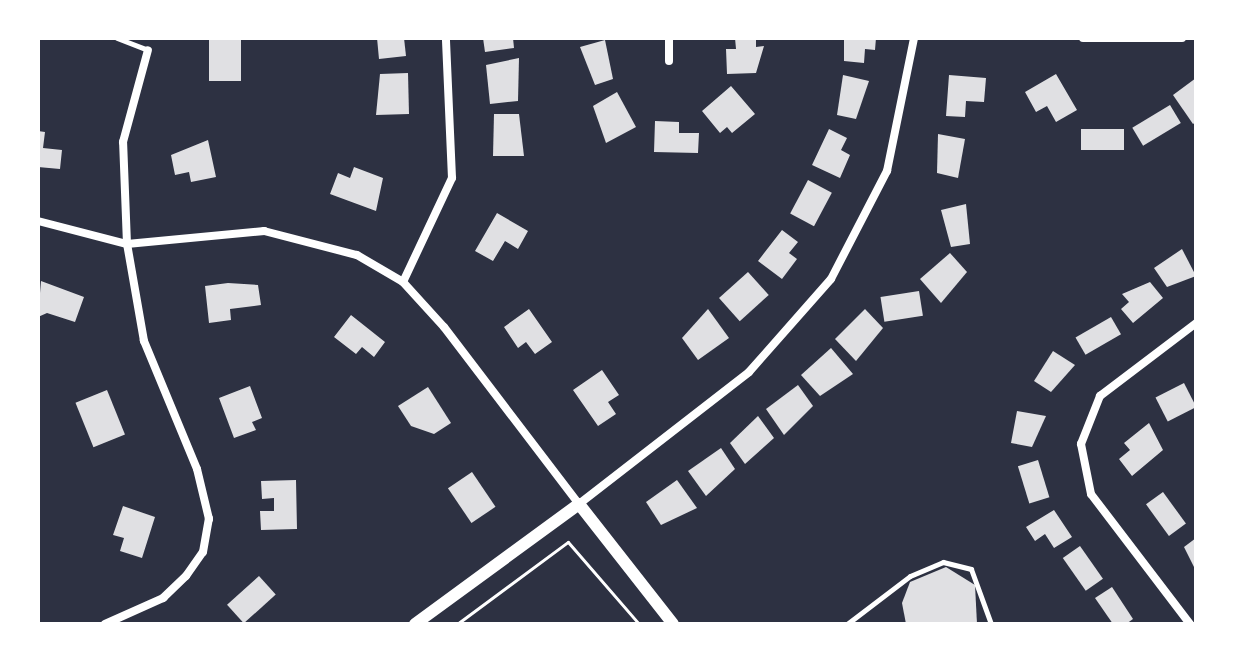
<!DOCTYPE html>
<style>
body{margin:0}
#map{position:relative;width:1234px;height:662px;overflow:hidden;background:#2d3142;font-family:"Nunito Sans",sans-serif}
div>[style]{position:absolute}
.building>*{inset:0;background:#e0e0e3;transform-origin:0 0}
.path>*{height:3px;margin:-1.5px;padding:0 1.5px;transform-origin:1.5px;border-radius:1.5px;background:#fff}
.service>*{height:5px;margin:-2.5px;padding:0 2.5px;transform-origin:2.5px;border-radius:2.5px;background:#fff}
.minor>*{height:8px;margin:-4px;padding:0 4px;transform-origin:4px;border-radius:4px;background:#fff}
.tertiary>*{height:12px;margin:-6px;padding:0 6px;transform-origin:6px;border-radius:6px;background:#fff}
span{translate:-50% -50%;white-space:nowrap;text-align:center;line-height:1.15;-webkit-text-stroke:8px #fff;paint-order:stroke}
.frame{position:absolute;inset:0;border:40px solid #fff;pointer-events:none}
</style>
<div id="map">
<div class="building">
<div style="left:209px;top:38px;width:32px;height:43px"></div>
<div style="clip-path:polygon(377px 38px,404px 38px,406px 56px,379px 59px)"></div>
<div style="clip-path:polygon(483px 38px,513px 38px,514px 48px,485px 52px)"></div>
<div style="clip-path:polygon(735px 38px,756px 38px,756px 47px,764px 46px,756px 73px,727px 74px,726px 49px,736px 49px)"></div>
<div style="clip-path:polygon(844px 38px,876px 38px,875px 50px,865px 49px,864px 63px,844px 61px)"></div>
<div style="clip-path:polygon(605px 40px,613px 79px,595px 85px,580px 47px)"></div>
<div style="clip-path:polygon(519px 58px,518px 101px,490px 104px,486px 65px)"></div>
<div style="clip-path:polygon(408px 73px,409px 114px,376px 115px,380px 74px)"></div>
<div style="clip-path:polygon(1056px 74px,1077px 110px,1056px 122px,1047px 106px,1036px 112px,1025px 92px)"></div>
<div style="clip-path:polygon(843px 75px,869px 81px,856px 119px,837px 115px)"></div>
<div style="clip-path:polygon(949px 75px,986px 78px,984px 102px,966px 101px,965px 117px,946px 116px)"></div>
<div style="clip-path:polygon(1196px 78px,1196px 122px,1193px 124px,1173px 95px)"></div>
<div style="clip-path:polygon(731px 86px,755px 114px,732px 133px,727px 127px,720px 133px,702px 111px)"></div>
<div style="clip-path:polygon(617px 92px,636px 127px,606px 143px,593px 106px)"></div>
<div style="left:1170px;top:105px;width:21px;height:44px;rotate:59deg"></div>
<div style="clip-path:polygon(494px 114px,519px 114px,524px 156px,493px 156px)"></div>
<div style="clip-path:polygon(655px 121px,679px 122px,679px 133px,699px 133px,698px 153px,654px 152px)"></div>
<div style="clip-path:polygon(829px 129px,847px 138px,841px 150px,850px 155px,840px 178px,812px 165px)"></div>
<div style="left:1081px;top:129px;width:43px;height:21px"></div>
<div style="clip-path:polygon(38px 131px,45px 132px,43px 148px,62px 150px,60px 169px,38px 167px)"></div>
<div style="clip-path:polygon(938px 134px,965px 139px,958px 178px,937px 173px)"></div>
<div style="clip-path:polygon(208px 140px,216px 177px,191px 182px,189px 172px,175px 175px,171px 155px)"></div>
<div style="clip-path:polygon(354px 167px,383px 178px,376px 211px,330px 194px,338px 173px,350px 178px)"></div>
<div style="left:808px;top:180px;width:27px;height:38px;rotate:28deg"></div>
<div style="clip-path:polygon(966px 204px,970px 244px,951px 247px,941px 210px)"></div>
<div style="clip-path:polygon(497px 213px,528px 231px,518px 249px,505px 241px,493px 261px,475px 251px)"></div>
<div style="clip-path:polygon(782px 230px,798px 242px,789px 253px,797px 259px,782px 279px,758px 261px)"></div>
<div style="clip-path:polygon(1182px 249px,1196px 276px,1167px 287px,1154px 268px)"></div>
<div style="clip-path:polygon(950px 253px,967px 272px,941px 303px,920px 279px)"></div>
<div style="left:748px;top:272px;width:31px;height:39px;rotate:48deg"></div>
<div style="clip-path:polygon(41px 281px,84px 297px,75px 322px,47px 313px,38px 317px)"></div>
<div style="clip-path:polygon(1150px 282px,1163px 298px,1133px 323px,1121px 309px,1129px 302px,1122px 294px)"></div>
<div style="clip-path:polygon(228px 283px,258px 285px,261px 305px,230px 309px,231px 320px,209px 323px,205px 286px)"></div>
<div style="left:919px;top:291px;width:25px;height:39px;rotate:81deg"></div>
<div style="clip-path:polygon(529px 309px,552px 342px,535px 354px,526px 342px,518px 348px,504px 327px)"></div>
<div style="clip-path:polygon(708px 309px,729px 338px,698px 360px,682px 338px)"></div>
<div style="clip-path:polygon(865px 309px,883px 328px,856px 361px,835px 339px)"></div>
<div style="clip-path:polygon(351px 315px,385px 342px,374px 357px,362px 347px,356px 354px,334px 337px)"></div>
<div style="left:1111px;top:317px;width:20px;height:41px;rotate:60deg"></div>
<div style="clip-path:polygon(831px 348px,853px 374px,820px 396px,801px 375px)"></div>
<div style="clip-path:polygon(1053px 351px,1075px 365px,1051px 392px,1034px 381px)"></div>
<div style="clip-path:polygon(602px 370px,619px 395px,608px 402px,616px 414px,598px 426px,573px 390px)"></div>
<div style="left:1184px;top:383px;width:27px;height:32px;rotate:63deg"></div>
<div style="clip-path:polygon(798px 385px,813px 406px,784px 435px,766px 409px)"></div>
<div style="clip-path:polygon(250px 386px,262px 418px,252px 422px,256px 430px,234px 438px,219px 398px)"></div>
<div style="clip-path:polygon(428px 387px,451px 423px,434px 434px,411px 426px,398px 406px)"></div>
<div style="left:107px;top:390px;width:48px;height:34px;rotate:68deg"></div>
<div style="clip-path:polygon(1017px 411px,1046px 416px,1032px 447px,1011px 443px)"></div>
<div style="clip-path:polygon(758px 416px,774px 438px,745px 464px,730px 443px)"></div>
<div style="clip-path:polygon(1149px 423px,1163px 450px,1132px 476px,1119px 459px,1130px 450px,1124px 443px)"></div>
<div style="clip-path:polygon(721px 448px,735px 469px,706px 496px,688px 471px)"></div>
<div style="left:1038px;top:460px;width:39px;height:21px;rotate:73deg"></div>
<div style="left:472px;top:472px;width:42px;height:29px;rotate:56deg"></div>
<div style="clip-path:polygon(296px 480px,297px 529px,261px 530px,260px 511px,274px 511px,274px 498px,262px 499px,261px 481px)"></div>
<div style="clip-path:polygon(677px 480px,697px 508px,661px 525px,646px 502px)"></div>
<div style="left:1163px;top:492px;width:39px;height:21px;rotate:54deg"></div>
<div style="clip-path:polygon(123px 506px,155px 517px,142px 558px,120px 551px,124px 538px,113px 535px)"></div>
<div style="clip-path:polygon(1054px 510px,1072px 537px,1054px 548px,1045px 534px,1035px 541px,1026px 527px)"></div>
<div style="clip-path:polygon(1196px 538px,1196px 571px,1184px 547px)"></div>
<div style="left:1080px;top:546px;width:40px;height:21px;rotate:55deg"></div>
<div style="clip-path:polygon(946px 567px,975px 585px,977px 624px,906px 624px,902px 603px,910px 582px)"></div>
<div style="left:259px;top:576px;width:25px;height:43px;rotate:48deg"></div>
<div style="clip-path:polygon(1112px 587px,1133px 619px,1126px 624px,1113px 624px,1095px 598px)"></div>
</div>
<div class="path">
<div style="left:457px;top:624px;width:138px;rotate:-36.5deg"></div>
<div style="left:568px;top:542px;width:108px;rotate:49.1deg"></div>
</div>
<div class="service">
<div style="left:117px;top:38px;width:33px;rotate:21deg"></div>
<div style="left:847px;top:624px;width:79px;rotate:-37.3deg"></div>
<div style="left:910px;top:576px;width:36px;rotate:-23deg"></div>
<div style="left:943px;top:562px;width:29px;rotate:14deg"></div>
<div style="left:971px;top:569px;width:59px;rotate:70deg"></div>
</div>
<div class="minor">
<div style="left:669px;top:38px;width:23px;rotate:90deg"></div>
<div style="left:1083px;top:38px;width:99px"></div>
<div style="left:38px;top:221px;width:92px;rotate:14.5deg"></div>
<div style="left:127px;top:244px;width:138px;rotate:-5.4deg"></div>
<div style="left:264px;top:231px;width:96px;rotate:14.5deg"></div>
<div style="left:357px;top:255px;width:53px;rotate:30.4deg"></div>
<div style="left:403px;top:282px;width:61px;rotate:47.7deg"></div>
<div style="left:444px;top:327px;width:223px;rotate:52.7deg"></div>
<div style="left:579px;top:504px;width:215px;rotate:-37.8deg"></div>
<div style="left:749px;top:372px;width:124px;rotate:-48.6deg"></div>
<div style="left:831px;top:279px;width:122px;rotate:-62.6deg"></div>
<div style="left:887px;top:171px;width:136px;rotate:-78.5deg"></div>
<div style="left:403px;top:282px;width:115px;rotate:-64.8deg"></div>
<div style="left:452px;top:178px;width:140px;rotate:-92.5deg"></div>
<div style="left:105px;top:624px;width:64px;rotate:-24.1deg"></div>
<div style="left:163px;top:598px;width:32px;rotate:-44deg"></div>
<div style="left:186px;top:576px;width:29px;rotate:-55deg"></div>
<div style="left:203px;top:552px;width:34px;rotate:-80deg"></div>
<div style="left:209px;top:519px;width:51px;rotate:-103.5deg"></div>
<div style="left:197px;top:469px;width:139px;rotate:-112.5deg"></div>
<div style="left:144px;top:341px;width:98px;rotate:-99.9deg"></div>
<div style="left:127px;top:244px;width:102px;rotate:-92.2deg"></div>
<div style="left:123px;top:142px;width:95px;rotate:-74.8deg"></div>
<div style="left:1190px;top:624px;width:163px;rotate:-127.3deg"></div>
<div style="left:1091px;top:494px;width:51px;rotate:-101.3deg"></div>
<div style="left:1081px;top:444px;width:52px;rotate:-68.4deg"></div>
<div style="left:1100px;top:396px;width:121px;rotate:-37.2deg"></div>
</div>
<div class="tertiary">
<div style="left:415px;top:624px;width:203px;rotate:-36.2deg"></div>
<div style="left:579px;top:504px;width:152px;rotate:51.9deg"></div>
</div>
<div class="frame"></div>
</div>
